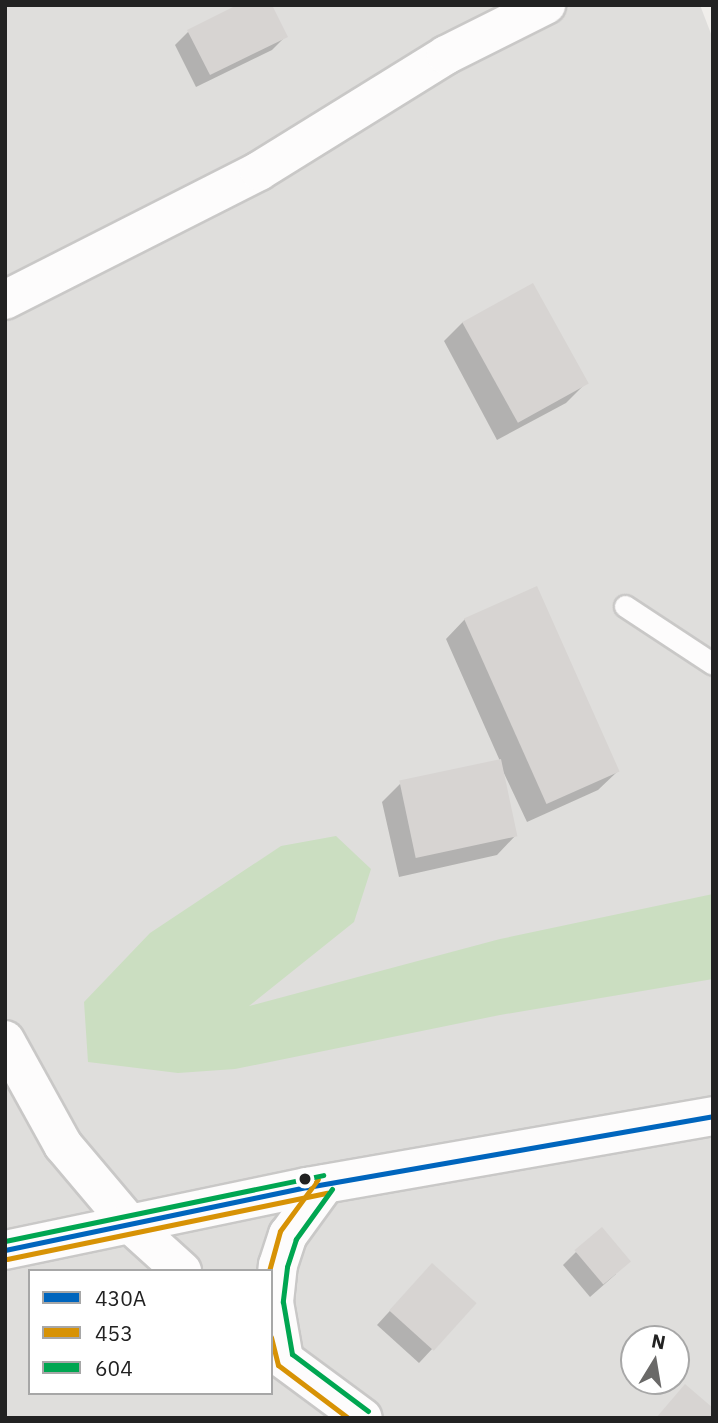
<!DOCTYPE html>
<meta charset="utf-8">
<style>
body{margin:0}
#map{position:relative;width:718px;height:1423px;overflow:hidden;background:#f0eeeb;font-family:"IBM Plex Sans",sans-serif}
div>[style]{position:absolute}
.residential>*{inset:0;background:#dfdedc}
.forest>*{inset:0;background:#cbdec1}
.shadow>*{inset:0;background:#0003}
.building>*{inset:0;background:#d7d4d2;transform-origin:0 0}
.roads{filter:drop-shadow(2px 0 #c9c8c7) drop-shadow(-2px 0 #c9c8c7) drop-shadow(0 2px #c9c8c7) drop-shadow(0 -2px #c9c8c7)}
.service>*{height:21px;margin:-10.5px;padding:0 10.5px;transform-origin:10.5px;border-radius:10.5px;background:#fdfcfc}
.minor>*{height:38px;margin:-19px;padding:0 19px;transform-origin:19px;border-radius:19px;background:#fdfcfc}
.tertiary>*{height:38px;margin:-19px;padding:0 19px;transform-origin:19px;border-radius:19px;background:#fdfcfc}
.bus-1>*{height:5px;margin:-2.5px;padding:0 2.5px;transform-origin:2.5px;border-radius:2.5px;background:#0065bd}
.bus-2>*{height:5px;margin:-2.5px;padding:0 2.5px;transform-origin:2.5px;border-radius:2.5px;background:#d79205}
.bus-3>*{height:5px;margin:-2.5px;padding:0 2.5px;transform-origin:2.5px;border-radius:2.5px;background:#00a651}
.dots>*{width:19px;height:19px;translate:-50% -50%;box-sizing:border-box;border:4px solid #fff;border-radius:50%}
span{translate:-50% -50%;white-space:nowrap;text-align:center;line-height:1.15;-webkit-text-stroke:5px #fff;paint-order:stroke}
.frame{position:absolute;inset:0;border:7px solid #222;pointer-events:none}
.legend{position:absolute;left:28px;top:1269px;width:245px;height:126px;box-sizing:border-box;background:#fff;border:2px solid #a7a7a7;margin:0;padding:9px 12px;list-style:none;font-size:21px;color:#222}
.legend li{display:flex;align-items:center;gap:14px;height:35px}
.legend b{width:35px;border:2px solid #a7a7a7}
.north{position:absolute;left:620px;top:1325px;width:70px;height:70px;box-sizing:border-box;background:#fff;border:2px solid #a7a7a7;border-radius:50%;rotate:11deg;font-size:19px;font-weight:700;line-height:28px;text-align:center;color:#222}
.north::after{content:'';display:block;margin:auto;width:24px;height:32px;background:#6a6968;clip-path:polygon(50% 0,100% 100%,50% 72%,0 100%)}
</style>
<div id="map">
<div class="residential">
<div style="clip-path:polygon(evenodd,5px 5px,700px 5px,713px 39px,713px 1418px,5px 1418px,5px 5px,30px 1271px,271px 1271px,271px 1393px,30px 1393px,30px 1271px,5px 5px,634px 1339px,676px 1339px,676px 1381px,634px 1381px,634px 1339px)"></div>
</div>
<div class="forest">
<div style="clip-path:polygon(336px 836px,371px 869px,354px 922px,249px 1006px,500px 939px,713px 894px,713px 979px,500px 1015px,235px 1069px,178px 1073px,88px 1062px,84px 1002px,150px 933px,281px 846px)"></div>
</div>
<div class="shadow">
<div style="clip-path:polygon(188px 32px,286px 36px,272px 50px,196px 87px,175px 45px)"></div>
<div style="clip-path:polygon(463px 322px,585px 384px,566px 403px,497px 440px,444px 341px)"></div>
<div style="clip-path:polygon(465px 619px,618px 771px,598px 790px,527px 822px,501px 767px,516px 835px,497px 855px,399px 877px,382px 802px,401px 783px,500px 761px,446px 639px)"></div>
<div style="clip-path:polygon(576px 1252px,616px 1274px,590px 1297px,563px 1265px)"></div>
<div style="clip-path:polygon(419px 1279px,475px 1303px,419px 1363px,377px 1325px)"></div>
</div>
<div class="building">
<div style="clip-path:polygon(237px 5px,272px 5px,288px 37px,210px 75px,187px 30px)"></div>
<div style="left:533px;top:283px;width:115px;height:81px;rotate:61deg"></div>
<div style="left:537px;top:586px;width:203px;height:80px;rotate:66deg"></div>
<div style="left:501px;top:759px;width:79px;height:104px;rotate:78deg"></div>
<div style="left:602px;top:1227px;width:45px;height:36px;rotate:50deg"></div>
<div style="left:432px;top:1263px;width:60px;height:64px;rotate:42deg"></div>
<div style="clip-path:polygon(685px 1384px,713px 1408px,713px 1418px,656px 1418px)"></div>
</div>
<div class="roads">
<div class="service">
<div style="left:625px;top:606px;width:105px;rotate:33.4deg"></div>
</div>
<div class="minor">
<div style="left:5px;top:300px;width:285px;rotate:-26.9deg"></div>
<div style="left:259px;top:171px;width:220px;rotate:-31.8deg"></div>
<div style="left:446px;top:55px;width:112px;rotate:-26.6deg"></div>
<div style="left:5px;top:1040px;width:120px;rotate:61.1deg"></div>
<div style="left:63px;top:1145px;width:101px;rotate:49.8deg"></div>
</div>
<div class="tertiary">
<div style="left:128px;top:1222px;width:73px;rotate:42.2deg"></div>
<div style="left:5px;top:1250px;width:309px;rotate:-11.8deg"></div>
<div style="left:307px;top:1187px;width:412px;rotate:-9.9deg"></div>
<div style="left:271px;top:1350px;width:114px;rotate:36.5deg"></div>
<div style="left:284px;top:1359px;width:58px;rotate:-100deg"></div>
<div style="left:274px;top:1302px;width:37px;rotate:-84deg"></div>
<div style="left:278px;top:1265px;width:32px;rotate:-72deg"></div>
<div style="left:288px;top:1235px;width:63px;rotate:-54deg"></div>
</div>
</div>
<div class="bus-1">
<div style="left:5px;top:1250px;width:309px;rotate:-11.8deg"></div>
<div style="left:307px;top:1187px;width:412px;rotate:-9.9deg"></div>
</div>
<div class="bus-2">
<div style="left:7px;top:1259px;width:327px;rotate:-11.7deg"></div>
<div style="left:269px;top:1271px;width:41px;rotate:-74.6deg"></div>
<div style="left:280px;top:1231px;width:64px;rotate:-53.8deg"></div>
<div style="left:271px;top:1337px;width:29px;rotate:76deg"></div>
<div style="left:278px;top:1365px;width:88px;rotate:37.1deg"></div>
</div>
<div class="bus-3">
<div style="left:332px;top:1189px;width:62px;rotate:125.8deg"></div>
<div style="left:296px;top:1239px;width:29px;rotate:108deg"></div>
<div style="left:287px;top:1267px;width:35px;rotate:97deg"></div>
<div style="left:283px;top:1302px;width:53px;rotate:80.2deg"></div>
<div style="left:292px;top:1354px;width:95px;rotate:36.9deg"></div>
<div style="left:5px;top:1241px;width:325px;rotate:-11.7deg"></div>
</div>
<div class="dots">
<div style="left:305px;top:1179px;background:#222"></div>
</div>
<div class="frame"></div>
<ul class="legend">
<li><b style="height:9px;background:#0065bd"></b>430А</li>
<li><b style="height:9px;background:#d79205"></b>453</li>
<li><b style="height:9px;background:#00a651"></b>604</li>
</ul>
<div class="north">N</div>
</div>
